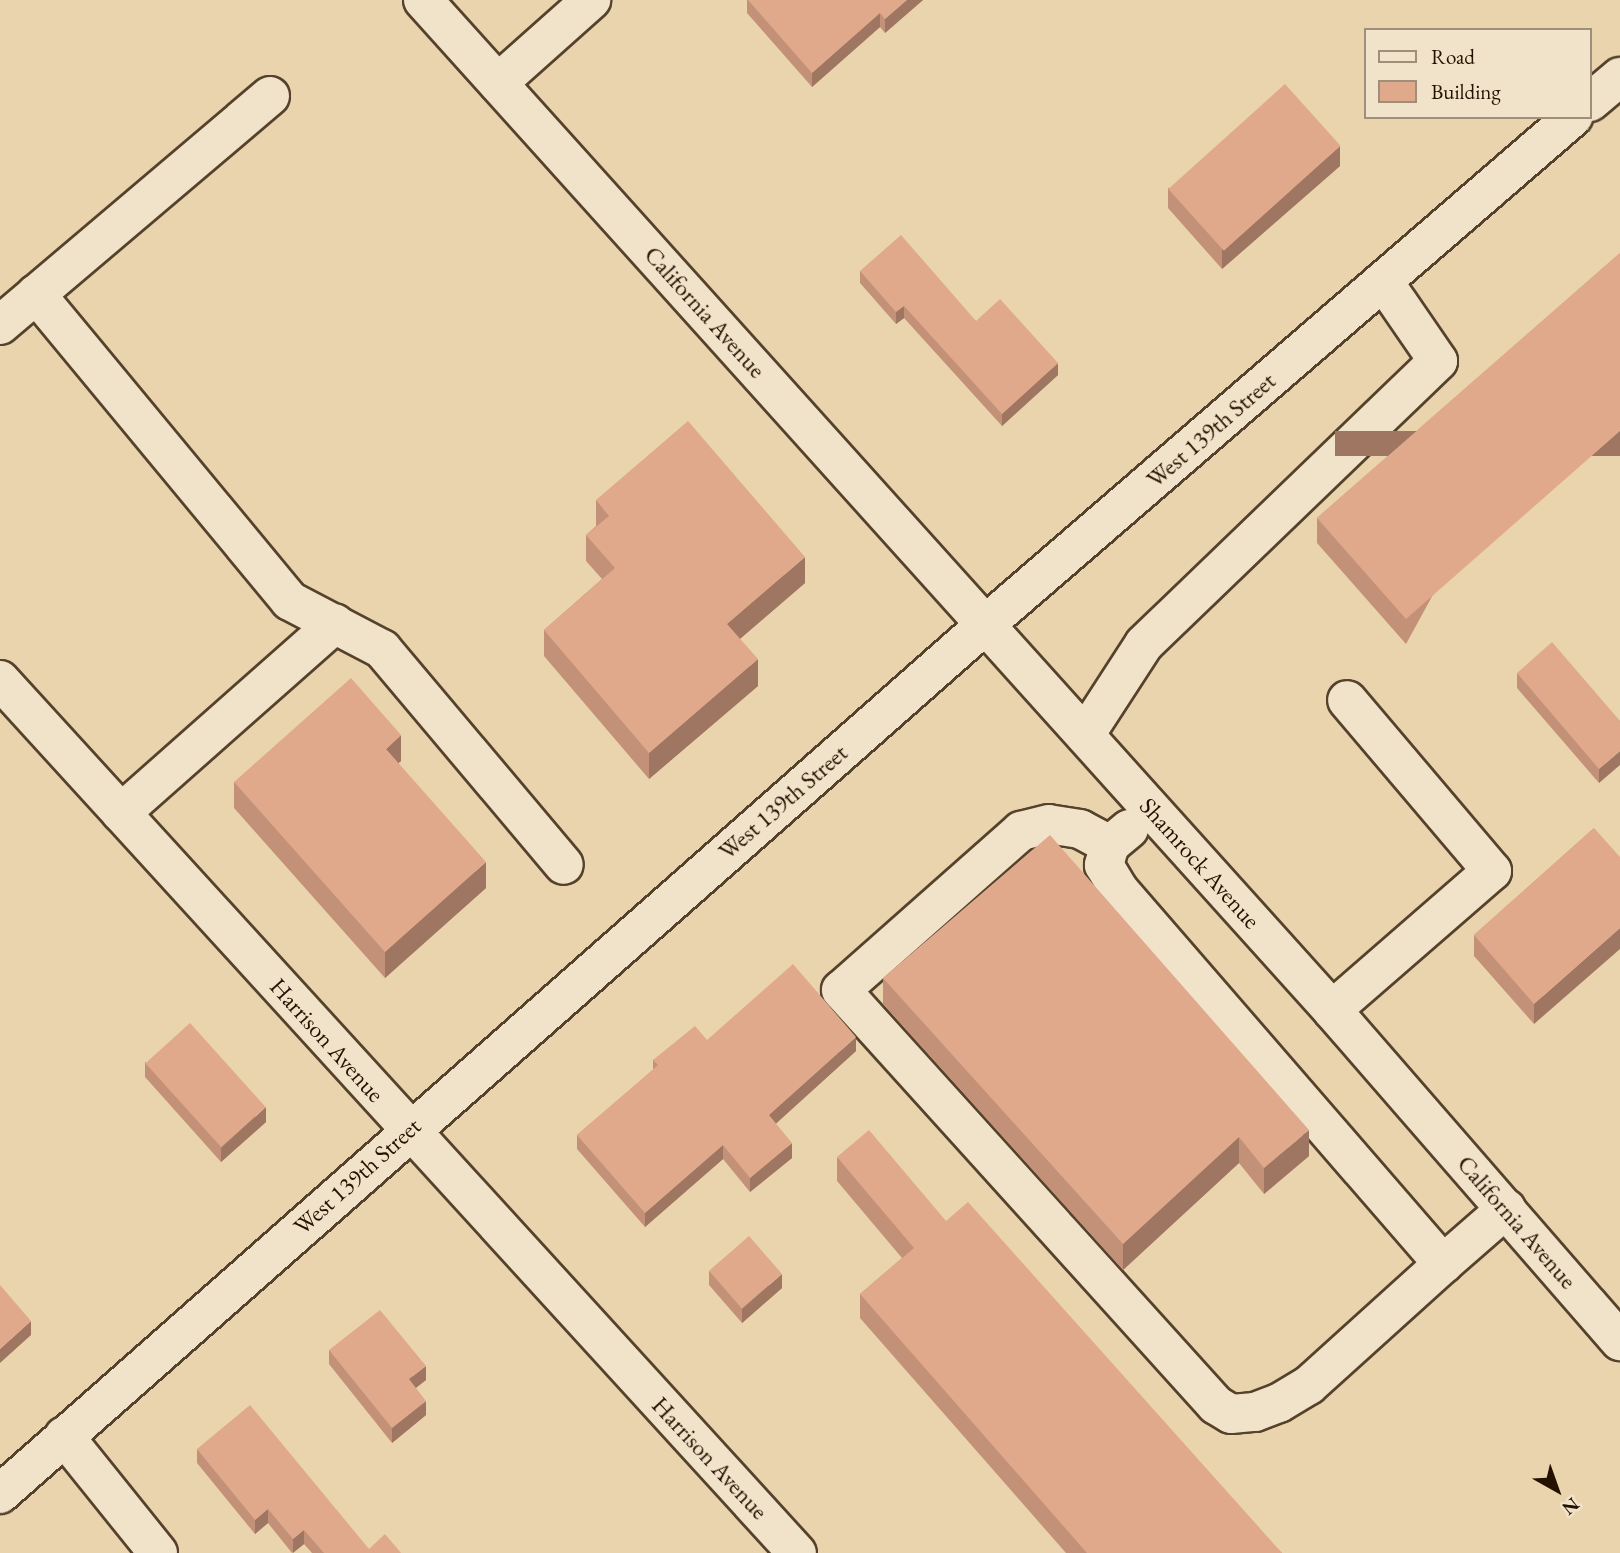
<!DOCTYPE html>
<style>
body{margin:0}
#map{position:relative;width:1620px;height:1553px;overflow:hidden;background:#ead4ad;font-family:"EB Garamond",serif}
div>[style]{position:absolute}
.roads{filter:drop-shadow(2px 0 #56422c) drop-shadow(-2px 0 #56422c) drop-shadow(0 2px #56422c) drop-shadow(0 -2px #56422c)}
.minor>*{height:38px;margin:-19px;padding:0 19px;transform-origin:19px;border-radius:19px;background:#f1e3ca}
.wall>*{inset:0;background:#c29178}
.shaded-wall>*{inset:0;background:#9e7661;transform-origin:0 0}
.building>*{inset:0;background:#e1a98b;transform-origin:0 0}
span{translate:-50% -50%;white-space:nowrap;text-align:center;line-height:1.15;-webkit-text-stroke:6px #f1e3ca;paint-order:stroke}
.street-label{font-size:24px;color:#251101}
.legend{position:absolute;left:1364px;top:28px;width:228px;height:91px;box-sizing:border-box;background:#f1e3ca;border:2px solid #9f8f7a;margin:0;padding:9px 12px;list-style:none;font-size:21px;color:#251101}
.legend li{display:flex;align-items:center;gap:14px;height:35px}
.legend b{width:35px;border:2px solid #9f8f7a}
.north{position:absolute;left:1522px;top:1455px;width:70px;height:70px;-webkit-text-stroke:5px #f1e3ca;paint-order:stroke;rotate:140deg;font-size:19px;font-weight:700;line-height:28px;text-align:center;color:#251101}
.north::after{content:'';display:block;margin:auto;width:24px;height:32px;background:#251101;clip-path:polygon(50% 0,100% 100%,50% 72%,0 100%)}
</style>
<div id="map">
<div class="roads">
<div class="minor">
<div style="left:423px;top:0;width:1359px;rotate:48.01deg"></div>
<div style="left:1332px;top:1010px;width:439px;rotate:49deg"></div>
<div style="left:498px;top:83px;width:125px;rotate:-41.7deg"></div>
<div style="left:1590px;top:102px;width:39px;rotate:-40deg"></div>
<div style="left:36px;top:294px;width:398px;rotate:50.4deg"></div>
<div style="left:290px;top:601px;width:104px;rotate:27.6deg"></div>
<div style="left:382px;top:649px;width:282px;rotate:49.9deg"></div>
<div style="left:0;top:325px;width:354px;rotate:-40.3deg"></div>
<div style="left:0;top:680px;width:1182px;rotate:47.61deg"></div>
<div style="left:1085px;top:735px;width:108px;rotate:-57deg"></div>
<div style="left:1144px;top:644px;width:408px;rotate:-43.9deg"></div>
<div style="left:1438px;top:361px;width:97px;rotate:-124.5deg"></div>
<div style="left:121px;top:813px;width:286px;rotate:-41.5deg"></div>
<div style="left:1129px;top:829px;width:25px;rotate:140deg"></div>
<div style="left:1110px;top:845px;width:21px;rotate:107deg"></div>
<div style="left:1104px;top:865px;width:29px;rotate:59deg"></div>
<div style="left:1119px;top:890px;width:495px;rotate:49.1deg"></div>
<div style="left:1443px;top:1264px;width:84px;rotate:-41.1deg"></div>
<div style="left:1110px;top:845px;width:34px;rotate:-152deg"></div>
<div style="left:1080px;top:829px;width:31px;rotate:-171deg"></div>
<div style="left:1049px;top:824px;width:29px;rotate:166deg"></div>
<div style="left:1021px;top:831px;width:240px;rotate:138.5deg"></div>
<div style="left:841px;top:990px;width:559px;rotate:47.9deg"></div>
<div style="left:1216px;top:1405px;width:17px;rotate:31deg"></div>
<div style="left:1231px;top:1414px;width:24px;rotate:-5deg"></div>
<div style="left:1255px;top:1412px;width:26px;rotate:-21deg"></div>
<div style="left:1279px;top:1403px;width:35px;rotate:-31deg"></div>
<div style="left:1309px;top:1385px;width:181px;rotate:-42.1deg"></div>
<div style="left:1332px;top:1010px;width:212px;rotate:-41deg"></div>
<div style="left:1492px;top:871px;width:224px;rotate:-130.3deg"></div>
<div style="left:64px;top:1436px;width:150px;rotate:51.2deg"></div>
<div style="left:0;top:1494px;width:1315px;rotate:-41.42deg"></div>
<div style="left:986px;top:624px;width:776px;rotate:-40.82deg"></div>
</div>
</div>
<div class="wall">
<div style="clip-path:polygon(747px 0,923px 0,885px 33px,880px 27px,812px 87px,747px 13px)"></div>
<div style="clip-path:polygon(1340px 166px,1222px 269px,1168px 208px,1168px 188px)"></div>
<div style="clip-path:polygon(1620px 253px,1406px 644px,1317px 543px,1317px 518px)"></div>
<div style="clip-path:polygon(860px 271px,976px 321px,1058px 375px,1002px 426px,904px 318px,896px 324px,860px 283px)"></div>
<div style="clip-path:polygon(596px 500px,805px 583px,740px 639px,758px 686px,649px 779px,544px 656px,544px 630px,602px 579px,586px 561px,586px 535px,596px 526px)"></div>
<div style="clip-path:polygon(1517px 673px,1620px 721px,1599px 783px,1517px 688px)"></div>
<div style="clip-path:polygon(401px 761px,398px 763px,486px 888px,385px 978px,234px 808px,234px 782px)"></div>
<div style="clip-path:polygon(1594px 828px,1534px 1024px,1474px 956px,1474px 935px)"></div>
<div style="clip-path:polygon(883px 978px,1309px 1156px,1264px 1194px,1239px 1163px,1123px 1270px,883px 1004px)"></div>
<div style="clip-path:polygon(707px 1040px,856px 1051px,775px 1124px,792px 1158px,750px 1192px,723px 1159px,645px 1227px,577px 1149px,577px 1135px,653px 1070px,653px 1060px)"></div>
<div style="clip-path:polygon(145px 1062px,266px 1122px,221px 1162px,145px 1077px)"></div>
<div style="clip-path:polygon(837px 1157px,946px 1221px,1282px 1553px,1066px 1553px,860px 1318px,860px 1294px,902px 1258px,837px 1181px)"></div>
<div style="clip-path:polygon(709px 1271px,782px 1288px,742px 1323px,709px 1285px)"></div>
<div style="clip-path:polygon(329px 1350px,426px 1380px,416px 1388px,426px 1415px,392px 1443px,329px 1364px)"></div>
<div style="clip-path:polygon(197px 1449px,369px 1549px,401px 1553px,312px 1553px,304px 1544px,292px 1553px,268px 1523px,255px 1534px,197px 1463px)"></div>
</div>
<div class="shaded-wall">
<div style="clip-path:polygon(907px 0,923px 0,885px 33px,885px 19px)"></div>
<div style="clip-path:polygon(880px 13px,880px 27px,812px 87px,812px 73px)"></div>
<div style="clip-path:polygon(1340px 146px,1340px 166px,1222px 269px,1222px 249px)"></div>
<div style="clip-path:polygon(904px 306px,904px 318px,896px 324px,896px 312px)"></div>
<div style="clip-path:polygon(1058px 363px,1058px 375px,1002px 426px,1002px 414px)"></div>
<div style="left:1620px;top:431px;width:25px;height:285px;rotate:90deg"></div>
<div style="clip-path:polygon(805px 557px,805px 583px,727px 650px,727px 624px)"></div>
<div style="clip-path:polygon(758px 659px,758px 686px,649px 779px,649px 753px)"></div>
<div style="clip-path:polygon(401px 735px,401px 761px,386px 775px,386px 749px)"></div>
<div style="clip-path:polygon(1620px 751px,1620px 765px,1599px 783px,1599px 769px)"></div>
<div style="clip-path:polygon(486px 862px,486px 888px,385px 978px,385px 952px)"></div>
<div style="clip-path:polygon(1620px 928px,1620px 949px,1534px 1024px,1534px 1004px)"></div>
<div style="clip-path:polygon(856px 1037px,856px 1051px,769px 1130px,769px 1115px)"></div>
<div style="clip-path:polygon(266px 1107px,266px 1122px,221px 1162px,221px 1148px)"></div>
<div style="clip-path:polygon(1309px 1130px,1309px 1156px,1264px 1194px,1264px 1168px)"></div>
<div style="clip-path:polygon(1239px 1137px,1239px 1163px,1123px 1270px,1123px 1244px)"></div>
<div style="clip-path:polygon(792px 1143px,792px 1158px,750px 1192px,750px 1178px)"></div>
<div style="clip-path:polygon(723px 1145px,723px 1159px,645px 1227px,645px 1213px)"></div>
<div style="clip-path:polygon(782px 1274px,782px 1288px,742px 1323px,742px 1309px)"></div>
<div style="clip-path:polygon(31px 1321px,31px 1335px,0 1363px,0 1349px)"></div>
<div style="clip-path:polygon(426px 1366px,426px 1380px,409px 1393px,409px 1379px)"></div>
<div style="clip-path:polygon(426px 1401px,426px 1415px,392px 1443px,392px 1428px)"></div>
<div style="clip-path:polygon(268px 1509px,268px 1523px,255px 1534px,255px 1520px)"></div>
<div style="clip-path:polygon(304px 1530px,304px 1544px,293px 1553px,293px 1539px)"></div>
</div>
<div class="building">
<div style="clip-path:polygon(748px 0,907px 0,885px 19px,880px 13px,812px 73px)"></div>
<div style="left:1285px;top:84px;width:83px;height:157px;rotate:48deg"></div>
<div style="clip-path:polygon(901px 235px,976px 321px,1000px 299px,1058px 363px,1002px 414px,904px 306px,896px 312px,860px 271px)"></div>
<div style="clip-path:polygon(1620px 253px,1620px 431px,1406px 619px,1317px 518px)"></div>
<div style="clip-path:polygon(688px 421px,805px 557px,727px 624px,758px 659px,649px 753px,544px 630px,615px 568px,586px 535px,609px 516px,596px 500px)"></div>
<div style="clip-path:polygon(1552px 642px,1620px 721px,1620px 751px,1599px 769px,1517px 673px)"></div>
<div style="clip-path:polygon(351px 678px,401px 735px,386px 749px,486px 862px,385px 952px,234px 782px)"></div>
<div style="clip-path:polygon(1594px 828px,1620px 857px,1620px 928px,1534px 1004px,1474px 935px)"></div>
<div style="clip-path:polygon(1050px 835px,1309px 1130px,1264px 1168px,1239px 1137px,1123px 1244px,883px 978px)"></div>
<div style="clip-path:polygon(793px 964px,856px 1037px,769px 1115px,792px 1143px,750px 1178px,723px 1145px,645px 1213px,577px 1135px,658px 1065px,653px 1060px,695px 1026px,707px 1040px)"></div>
<div style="left:190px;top:1023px;width:113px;height:60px;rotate:48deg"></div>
<div style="clip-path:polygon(869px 1130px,946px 1221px,968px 1202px,1282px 1553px,1087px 1553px,860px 1294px,914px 1248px,837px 1157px)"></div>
<div style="left:749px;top:1236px;width:50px;height:53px;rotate:49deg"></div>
<div style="clip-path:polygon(0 1285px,31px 1321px,0 1349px)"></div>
<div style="clip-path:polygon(380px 1310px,426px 1366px,409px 1379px,426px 1401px,392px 1428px,329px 1350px)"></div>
<div style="clip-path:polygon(250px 1405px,369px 1549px,385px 1534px,401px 1553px,324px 1553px,304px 1530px,293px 1539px,268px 1509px,255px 1520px,197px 1449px)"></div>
</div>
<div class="street-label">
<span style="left:705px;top:312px;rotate:48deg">California Avenue</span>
<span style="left:1211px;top:430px;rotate:-41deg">West 139th Street</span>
<span style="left:783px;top:802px;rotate:-41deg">West 139th Street</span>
<span style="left:1200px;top:863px;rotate:48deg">Shamrock Avenue</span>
<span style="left:327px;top:1040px;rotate:48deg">Harrison Avenue</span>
<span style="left:357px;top:1176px;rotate:-42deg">West 139th Street</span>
<span style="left:1517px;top:1222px;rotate:49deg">California Avenue</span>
<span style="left:710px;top:1458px;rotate:47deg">Harrison Avenue</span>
</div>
<ul class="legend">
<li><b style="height:9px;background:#f1e3ca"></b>Road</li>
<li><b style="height:19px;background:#e1a98b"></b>Building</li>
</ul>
<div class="north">N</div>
</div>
